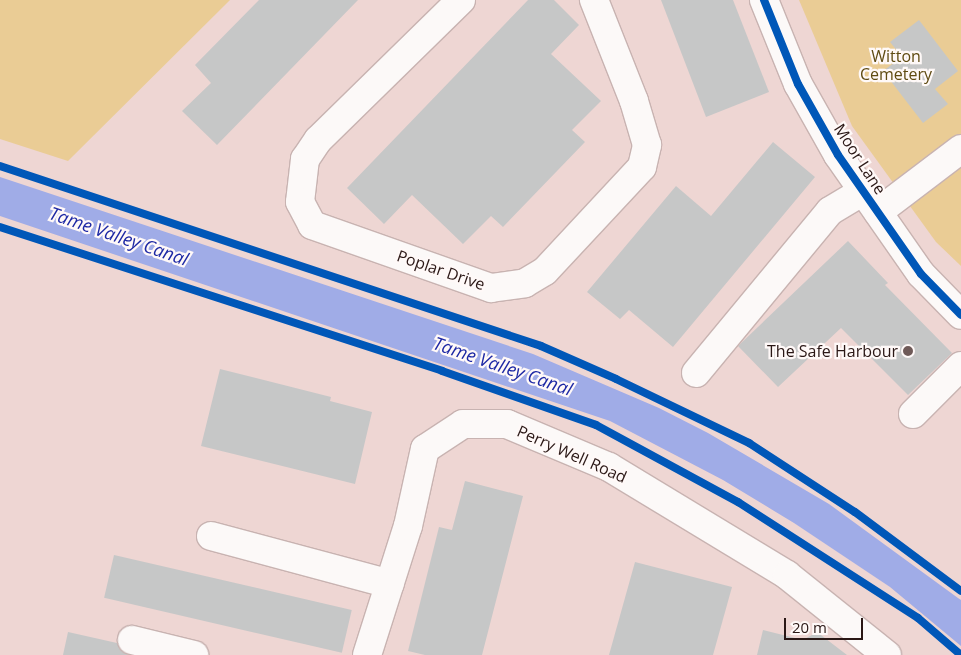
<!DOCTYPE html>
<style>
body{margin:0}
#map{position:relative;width:961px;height:655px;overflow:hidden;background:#eed6d3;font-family:"Open Sans",sans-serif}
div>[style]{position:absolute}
.green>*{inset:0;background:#eacc95}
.water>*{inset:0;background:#a0ace7}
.building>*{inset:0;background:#c6c7c7;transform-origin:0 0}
.roads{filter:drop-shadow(1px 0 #c8b3b1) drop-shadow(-1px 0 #c8b3b1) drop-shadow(0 1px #c8b3b1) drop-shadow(0 -1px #c8b3b1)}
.minor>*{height:28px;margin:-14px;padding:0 14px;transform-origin:14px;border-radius:14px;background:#fcf9f8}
.cycleway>*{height:8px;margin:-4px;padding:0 4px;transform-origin:4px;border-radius:4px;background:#0057b8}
.dots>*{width:14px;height:14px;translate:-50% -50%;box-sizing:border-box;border:2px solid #fff9f8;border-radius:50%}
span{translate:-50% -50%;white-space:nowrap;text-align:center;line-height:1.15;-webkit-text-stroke:4.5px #fff9f8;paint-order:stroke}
.park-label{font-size:16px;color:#5f4b12}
.street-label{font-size:16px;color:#2a1715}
.poi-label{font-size:16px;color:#2a1715}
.right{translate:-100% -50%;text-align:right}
.water-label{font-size:18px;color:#1d28a4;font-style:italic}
.scale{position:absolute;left:784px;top:618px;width:79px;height:22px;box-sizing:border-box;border:2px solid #2a1715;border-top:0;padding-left:6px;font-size:15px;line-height:18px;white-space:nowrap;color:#2a1715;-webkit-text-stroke:4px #fff9f8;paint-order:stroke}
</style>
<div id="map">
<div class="green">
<div style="clip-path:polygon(0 0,230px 0,68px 161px,0 139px)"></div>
<div style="clip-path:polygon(799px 0,961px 0,961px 266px,936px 242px,852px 126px)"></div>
</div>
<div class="water">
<div style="clip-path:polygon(0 177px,533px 354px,659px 408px,708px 433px,829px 504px,958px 598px,961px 600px,961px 646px,890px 587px,794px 523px,723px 480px,610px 421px,0 216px)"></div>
</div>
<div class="building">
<div style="clip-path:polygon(259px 0,358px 0,217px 145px,182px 111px,211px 83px,195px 65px)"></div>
<div style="clip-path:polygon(528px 0,554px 0,579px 25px,551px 54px,601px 101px,572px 130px,585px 142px,503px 227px,491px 216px,463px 244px,412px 195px,384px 224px,347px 188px)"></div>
<div style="clip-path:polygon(661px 0,733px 0,769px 92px,706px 117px)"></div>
<div style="clip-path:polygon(919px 20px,958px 71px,935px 89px,948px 104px,923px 123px,883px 71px,902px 57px,890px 42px)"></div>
<div style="clip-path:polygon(773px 142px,815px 177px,673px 347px,629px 310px,620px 319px,587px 292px,676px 186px,711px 216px)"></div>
<div style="clip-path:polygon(848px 241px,888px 283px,885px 285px,952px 353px,908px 395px,841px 328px,778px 387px,738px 346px)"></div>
<div style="clip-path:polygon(220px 369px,331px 397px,330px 401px,372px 412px,355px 484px,201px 446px)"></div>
<div style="clip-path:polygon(465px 481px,523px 496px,482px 655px,425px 655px,408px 651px,439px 527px,452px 530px)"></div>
<div style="left:114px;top:555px;width:244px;height:44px;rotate:13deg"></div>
<div style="clip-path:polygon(635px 562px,732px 587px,713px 655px,609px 655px)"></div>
<div style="clip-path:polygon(763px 630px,803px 640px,817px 632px,847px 655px,757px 655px)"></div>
<div style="clip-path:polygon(68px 632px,117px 643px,128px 655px,63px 655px)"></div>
</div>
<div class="roads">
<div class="minor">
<div style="left:461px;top:0;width:200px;rotate:135.6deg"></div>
<div style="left:318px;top:140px;width:23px;rotate:124deg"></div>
<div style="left:305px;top:159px;width:43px;rotate:96.6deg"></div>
<div style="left:300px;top:202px;width:26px;rotate:62deg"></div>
<div style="left:312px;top:225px;width:190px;rotate:19.4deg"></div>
<div style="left:491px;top:288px;width:34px;rotate:-8deg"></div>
<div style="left:525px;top:283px;width:23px;rotate:-31deg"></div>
<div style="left:545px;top:271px;width:142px;rotate:-47deg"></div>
<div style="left:642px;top:167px;width:23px;rotate:-77deg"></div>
<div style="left:647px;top:145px;width:46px;rotate:-106.5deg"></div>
<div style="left:634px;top:101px;width:109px;rotate:-111.6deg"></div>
<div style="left:764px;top:0;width:91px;rotate:68deg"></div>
<div style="left:798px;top:84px;width:81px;rotate:60.6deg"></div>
<div style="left:838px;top:155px;width:145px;rotate:55.1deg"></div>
<div style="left:921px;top:274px;width:57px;rotate:45.7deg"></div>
<div style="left:878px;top:212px;width:104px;rotate:-37.2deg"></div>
<div style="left:696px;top:373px;width:210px;rotate:-50.4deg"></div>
<div style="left:830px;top:211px;width:39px;rotate:-31deg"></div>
<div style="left:913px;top:414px;width:68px;rotate:-45deg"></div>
<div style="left:211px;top:536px;width:185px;rotate:15deg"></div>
<div style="left:132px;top:640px;width:64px;rotate:13.6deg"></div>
<div style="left:367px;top:655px;width:135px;rotate:-72.4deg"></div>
<div style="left:408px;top:526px;width:79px;rotate:-77.6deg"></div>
<div style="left:425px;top:449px;width:45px;rotate:-33.3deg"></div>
<div style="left:463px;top:424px;width:44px"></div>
<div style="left:507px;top:424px;width:111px;rotate:22.9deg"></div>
<div style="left:609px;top:467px;width:208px;rotate:31.2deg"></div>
<div style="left:787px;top:575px;width:128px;rotate:38.7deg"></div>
</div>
</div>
<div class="cycleway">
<div style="left:764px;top:0;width:91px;rotate:68deg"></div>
<div style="left:798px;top:84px;width:81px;rotate:60.6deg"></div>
<div style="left:838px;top:155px;width:145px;rotate:55.1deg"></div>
<div style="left:921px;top:274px;width:57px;rotate:45.7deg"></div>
<div style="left:0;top:166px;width:570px;rotate:18.4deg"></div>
<div style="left:541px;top:346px;width:82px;rotate:23.7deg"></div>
<div style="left:616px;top:379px;width:148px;rotate:25.7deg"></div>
<div style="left:749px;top:443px;width:126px;rotate:33.1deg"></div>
<div style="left:855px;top:512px;width:132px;rotate:36.7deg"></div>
<div style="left:0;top:227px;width:465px;rotate:18deg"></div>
<div style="left:442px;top:371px;width:163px;rotate:19.3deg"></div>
<div style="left:596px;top:425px;width:162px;rotate:28.5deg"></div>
<div style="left:738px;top:502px;width:214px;rotate:32.8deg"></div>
<div style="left:918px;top:618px;width:57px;rotate:40.7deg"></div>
</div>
<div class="dots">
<div style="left:908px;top:351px;background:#6f5a58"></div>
</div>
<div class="park-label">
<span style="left:896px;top:65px">Witton<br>Cemetery</span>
</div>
<div class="street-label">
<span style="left:860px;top:159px;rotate:57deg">Moor Lane</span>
<span style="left:441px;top:270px;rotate:19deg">Poplar Drive</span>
<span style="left:572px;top:454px;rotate:24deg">Perry Well Road</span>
</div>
<div class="poi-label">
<span class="right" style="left:898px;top:351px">The Safe Harbour</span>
</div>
<div class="water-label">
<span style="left:119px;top:236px;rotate:19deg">Tame Valley Canal</span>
<span style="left:503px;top:366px;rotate:19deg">Tame Valley Canal</span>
</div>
<div class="scale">20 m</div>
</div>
